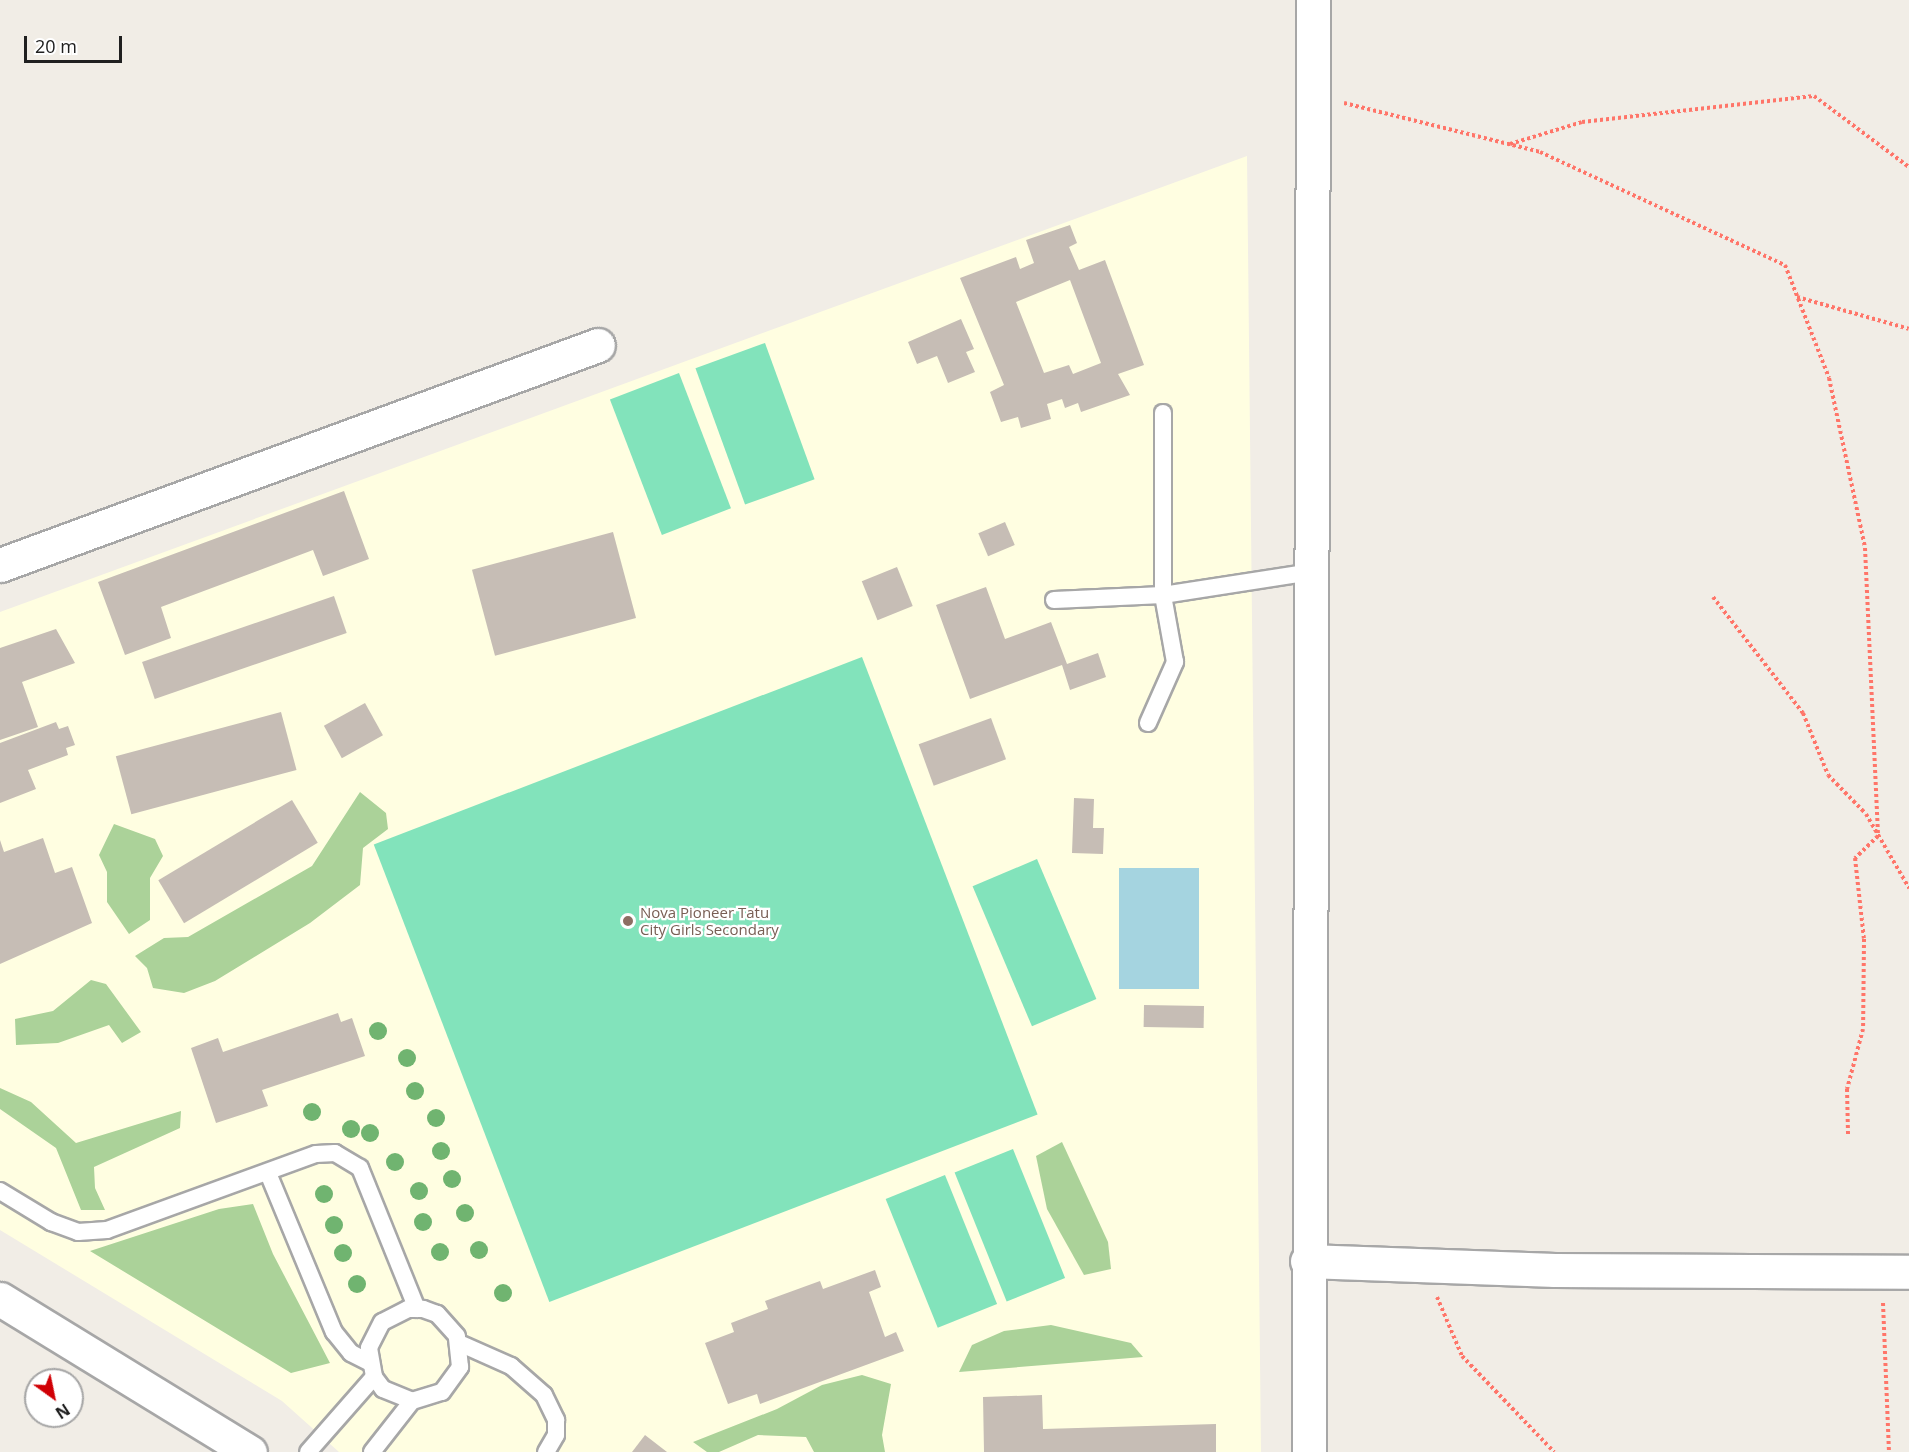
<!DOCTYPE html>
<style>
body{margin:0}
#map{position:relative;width:1909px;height:1452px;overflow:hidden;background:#f1ede6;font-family:"Open Sans",sans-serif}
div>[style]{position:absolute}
.education>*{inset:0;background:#fffee1}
.forest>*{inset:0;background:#abd299}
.pitch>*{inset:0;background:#82e3bb;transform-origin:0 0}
.water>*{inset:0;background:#a5d4e0;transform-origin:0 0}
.building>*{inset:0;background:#c6bdb5;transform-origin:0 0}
.path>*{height:4px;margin-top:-2px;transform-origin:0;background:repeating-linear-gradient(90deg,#ff7569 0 3px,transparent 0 6px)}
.roads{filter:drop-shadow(2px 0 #a7a7a7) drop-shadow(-2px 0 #a7a7a7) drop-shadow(0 2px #a7a7a7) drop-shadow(0 -2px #a7a7a7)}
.service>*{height:16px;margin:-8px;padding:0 8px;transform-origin:8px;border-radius:8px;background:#fff}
.minor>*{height:33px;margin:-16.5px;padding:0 16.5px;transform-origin:16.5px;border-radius:16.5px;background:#fff}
.trees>*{width:18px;height:18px;margin:-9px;border-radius:50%;background:#70b470}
.dots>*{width:16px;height:16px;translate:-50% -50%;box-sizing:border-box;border:3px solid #fff;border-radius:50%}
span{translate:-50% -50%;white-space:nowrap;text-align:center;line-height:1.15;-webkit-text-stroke:4.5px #fff;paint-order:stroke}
.education-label{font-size:15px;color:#785e54}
.left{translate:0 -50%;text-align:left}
.north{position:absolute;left:24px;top:1368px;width:60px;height:60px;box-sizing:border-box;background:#fff;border:2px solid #a6a6a6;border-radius:50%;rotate:147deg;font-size:16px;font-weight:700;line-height:24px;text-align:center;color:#202020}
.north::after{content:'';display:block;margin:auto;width:21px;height:27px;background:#d00005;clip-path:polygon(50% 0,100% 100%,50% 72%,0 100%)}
.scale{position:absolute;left:24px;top:36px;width:98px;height:27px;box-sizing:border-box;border:3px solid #202020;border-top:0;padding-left:8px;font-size:18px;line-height:21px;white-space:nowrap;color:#202020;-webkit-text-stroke:4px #fff;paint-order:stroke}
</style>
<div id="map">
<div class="education">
<div style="clip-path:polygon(1247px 156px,1261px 1452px,339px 1452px,282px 1401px,0 1230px,0 612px)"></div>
</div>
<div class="forest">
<div style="clip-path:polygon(360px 792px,386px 813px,388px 829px,363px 848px,360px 885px,310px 923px,215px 981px,184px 993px,153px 988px,147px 968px,135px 956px,164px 938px,188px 937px,312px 866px)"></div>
<div style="clip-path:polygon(114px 824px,155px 839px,163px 856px,150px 878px,150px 920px,129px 934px,107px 902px,107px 872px,99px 855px)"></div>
<div style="clip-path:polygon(91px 980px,106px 984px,141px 1032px,122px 1043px,109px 1025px,58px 1043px,16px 1045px,15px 1019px,53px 1011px)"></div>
<div style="clip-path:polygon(0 1088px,31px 1102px,76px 1143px,181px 1111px,180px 1128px,94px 1167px,95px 1188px,105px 1210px,81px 1210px,56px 1148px,0 1109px)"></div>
<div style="clip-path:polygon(1062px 1142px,1108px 1242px,1111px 1269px,1084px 1275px,1047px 1209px,1036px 1156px)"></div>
<div style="clip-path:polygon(253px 1204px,273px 1254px,330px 1363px,291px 1373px,90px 1251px,219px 1209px)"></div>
<div style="clip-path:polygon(1051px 1325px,1131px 1343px,1143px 1357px,959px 1372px,972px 1345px,1004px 1331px)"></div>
<div style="clip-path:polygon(862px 1375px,891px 1384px,882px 1435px,885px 1452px,814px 1452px,806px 1437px,758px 1435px,719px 1452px,707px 1452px,693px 1442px,777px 1409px,822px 1385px)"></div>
</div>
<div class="pitch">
<div style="left:765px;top:343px;width:145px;height:74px;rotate:70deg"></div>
<div style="left:679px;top:373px;width:145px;height:74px;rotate:69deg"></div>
<div style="left:862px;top:657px;width:490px;height:523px;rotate:69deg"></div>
<div style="left:1037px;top:859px;width:152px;height:70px;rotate:67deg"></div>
<div style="left:1013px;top:1149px;width:139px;height:63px;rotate:68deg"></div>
<div style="left:945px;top:1175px;width:139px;height:64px;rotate:68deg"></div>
</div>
<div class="water">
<div style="left:1199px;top:868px;width:121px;height:80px;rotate:90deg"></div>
</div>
<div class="building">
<div style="clip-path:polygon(evenodd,1070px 225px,1077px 243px,1069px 247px,1079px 270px,1105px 260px,1144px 365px,1118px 374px,1130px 395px,1081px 412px,1078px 403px,1065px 408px,1062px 399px,1047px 404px,1051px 419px,1021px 428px,1018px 417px,1001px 422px,990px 392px,1004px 385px,960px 278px,1016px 257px,1020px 269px,1034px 263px,1026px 240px,1070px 225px,1070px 280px,1101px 363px,1073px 374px,1069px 365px,1044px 373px,1016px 302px,1070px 280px)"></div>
<div style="clip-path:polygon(961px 319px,974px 349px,966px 352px,975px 372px,948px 383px,937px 356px,917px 364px,908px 342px)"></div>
<div style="clip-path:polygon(344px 491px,369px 559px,323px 576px,313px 550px,161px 607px,171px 638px,125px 655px,98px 582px)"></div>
<div style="left:1005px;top:522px;width:25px;height:29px;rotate:67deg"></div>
<div style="left:613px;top:532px;width:89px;height:146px;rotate:75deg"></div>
<div style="left:897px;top:567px;width:42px;height:38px;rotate:68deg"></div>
<div style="clip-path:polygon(986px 587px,1005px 639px,1051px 622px,1067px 664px,1098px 653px,1106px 677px,1070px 690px,1062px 665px,970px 699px,936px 605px)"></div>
<div style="left:334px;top:596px;width:39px;height:203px;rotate:71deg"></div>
<div style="clip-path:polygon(56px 629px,75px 663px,22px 682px,38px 727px,0 740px,0 648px)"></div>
<div style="left:365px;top:703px;width:37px;height:47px;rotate:61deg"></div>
<div style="left:281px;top:712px;width:60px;height:171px;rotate:75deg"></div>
<div style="left:991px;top:718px;width:44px;height:77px;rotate:70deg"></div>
<div style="clip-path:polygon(56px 722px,59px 729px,68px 726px,75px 745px,66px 748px,68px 755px,28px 770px,36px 789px,0 803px,0 743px)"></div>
<div style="clip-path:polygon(1074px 798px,1094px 799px,1093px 828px,1104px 828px,1103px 854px,1072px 853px)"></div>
<div style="left:292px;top:800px;width:50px;height:156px;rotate:59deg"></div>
<div style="clip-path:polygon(43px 838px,55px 873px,72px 867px,92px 923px,0 964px,0 840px,4px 852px)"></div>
<div style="left:1144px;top:1005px;width:60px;height:22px;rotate:1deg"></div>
<div style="clip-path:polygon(338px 1013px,341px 1022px,352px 1018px,365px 1056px,262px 1090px,268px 1106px,216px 1123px,191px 1048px,218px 1038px,223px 1052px)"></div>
<div style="clip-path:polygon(875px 1270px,881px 1287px,869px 1292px,885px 1337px,896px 1332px,904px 1351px,760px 1404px,757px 1394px,728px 1404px,705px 1343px,734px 1332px,731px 1323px,768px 1309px,765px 1301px,820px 1281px,823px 1289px)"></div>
<div style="clip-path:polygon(1042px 1395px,1043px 1429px,1216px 1424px,1216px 1452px,984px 1452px,983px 1397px)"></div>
<div style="clip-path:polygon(645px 1435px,667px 1452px,632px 1452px)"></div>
</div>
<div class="path">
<div style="left:1344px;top:103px;width:202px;rotate:14deg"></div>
<div style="left:1540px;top:152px;width:270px;rotate:24.8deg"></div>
<div style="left:1785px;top:265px;width:121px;rotate:68.7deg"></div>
<div style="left:1829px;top:378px;width:174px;rotate:78deg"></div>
<div style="left:1865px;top:548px;width:288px;rotate:87.4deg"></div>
<div style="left:1878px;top:836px;width:32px;rotate:136deg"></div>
<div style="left:1855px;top:858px;width:81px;rotate:83.7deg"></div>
<div style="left:1864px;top:939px;width:90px;rotate:90.6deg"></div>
<div style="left:1863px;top:1029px;width:62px;rotate:104.9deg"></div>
<div style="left:1847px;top:1089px;width:45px;rotate:88.7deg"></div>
<div style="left:1510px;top:144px;width:75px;rotate:-17deg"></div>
<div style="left:1582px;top:122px;width:233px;rotate:-6.4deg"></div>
<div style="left:1814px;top:96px;width:119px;rotate:36.8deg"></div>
<div style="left:1797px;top:297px;width:116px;rotate:15.9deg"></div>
<div style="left:1713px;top:597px;width:147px;rotate:52.2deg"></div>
<div style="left:1803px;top:713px;width:67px;rotate:68deg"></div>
<div style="left:1828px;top:775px;width:54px;rotate:45.7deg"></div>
<div style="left:1866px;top:814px;width:86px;rotate:59.8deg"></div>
<div style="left:1437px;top:1297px;width:64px;rotate:67deg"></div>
<div style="left:1462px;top:1356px;width:133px;rotate:46.2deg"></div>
<div style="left:1883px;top:1303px;width:149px;rotate:87.7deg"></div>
</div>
<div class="roads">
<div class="service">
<div style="left:1054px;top:600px;width:109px;rotate:-2.6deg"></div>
<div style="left:1163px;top:595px;width:151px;rotate:-8.8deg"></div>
<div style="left:1148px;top:723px;width:67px;rotate:-66.1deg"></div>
<div style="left:1175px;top:662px;width:68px;rotate:-100.2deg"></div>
<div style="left:1163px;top:595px;width:182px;rotate:-90deg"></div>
<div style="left:268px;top:1173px;width:172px;rotate:67.5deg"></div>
<div style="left:334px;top:1332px;width:27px;rotate:51deg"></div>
<div style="left:351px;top:1353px;width:20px;rotate:27deg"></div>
<div style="left:0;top:1191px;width:60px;rotate:31.3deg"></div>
<div style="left:51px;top:1222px;width:29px;rotate:20deg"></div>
<div style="left:78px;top:1232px;width:29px;rotate:-4deg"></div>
<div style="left:107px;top:1230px;width:222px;rotate:-20deg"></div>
<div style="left:316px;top:1154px;width:19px;rotate:-3deg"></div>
<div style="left:335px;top:1153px;width:29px;rotate:31deg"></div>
<div style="left:360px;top:1168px;width:152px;rotate:68deg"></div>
<div style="left:459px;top:1343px;width:57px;rotate:23.9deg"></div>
<div style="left:511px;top:1366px;width:44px;rotate:41.3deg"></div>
<div style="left:544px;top:1395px;width:28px;rotate:64deg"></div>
<div style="left:556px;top:1420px;width:15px;rotate:90deg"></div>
<div style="left:556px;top:1435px;width:20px;rotate:120deg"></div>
<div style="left:308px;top:1452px;width:100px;rotate:-48.7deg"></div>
<div style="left:372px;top:1452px;width:65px;rotate:-51.9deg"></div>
<div style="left:412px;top:1401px;width:31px;rotate:-17deg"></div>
<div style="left:442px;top:1392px;width:31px;rotate:-54deg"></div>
<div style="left:460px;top:1367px;width:31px;rotate:-96deg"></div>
<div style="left:457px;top:1336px;width:30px;rotate:-132deg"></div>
<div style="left:437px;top:1314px;width:15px;rotate:-160deg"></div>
<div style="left:423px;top:1309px;width:15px;rotate:180deg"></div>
<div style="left:408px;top:1309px;width:29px;rotate:153deg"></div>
<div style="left:382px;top:1322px;width:29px;rotate:117deg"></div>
<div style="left:369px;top:1348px;width:29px;rotate:80deg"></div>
<div style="left:374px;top:1377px;width:15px;rotate:53deg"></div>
<div style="left:383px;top:1389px;width:31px;rotate:22deg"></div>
</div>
<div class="minor">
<div style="left:0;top:565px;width:637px;rotate:-20.2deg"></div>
<div style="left:1307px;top:1261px;width:248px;rotate:2.1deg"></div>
<div style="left:1555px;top:1270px;width:354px;rotate:0.3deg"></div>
<div style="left:0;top:1299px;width:293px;rotate:31.5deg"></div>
<div style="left:1309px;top:1452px;width:1452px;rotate:-89.84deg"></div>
</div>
</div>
<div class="trees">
<div style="left:378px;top:1031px"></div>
<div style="left:407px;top:1058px"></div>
<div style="left:415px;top:1091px"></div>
<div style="left:312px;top:1112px"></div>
<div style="left:436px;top:1118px"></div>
<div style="left:351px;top:1129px"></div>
<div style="left:370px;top:1133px"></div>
<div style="left:441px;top:1151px"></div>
<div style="left:395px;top:1162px"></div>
<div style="left:452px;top:1179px"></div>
<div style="left:419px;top:1191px"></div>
<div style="left:324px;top:1194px"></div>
<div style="left:465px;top:1213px"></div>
<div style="left:423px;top:1222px"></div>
<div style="left:334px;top:1225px"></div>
<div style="left:479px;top:1250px"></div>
<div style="left:440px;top:1252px"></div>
<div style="left:343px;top:1253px"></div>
<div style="left:357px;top:1284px"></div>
<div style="left:503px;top:1293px"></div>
</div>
<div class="dots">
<div style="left:628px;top:921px;background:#8d6e63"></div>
</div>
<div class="education-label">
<span class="left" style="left:640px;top:921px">Nova Pioneer Tatu<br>City Girls Secondary</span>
</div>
<div class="north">N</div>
<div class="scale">20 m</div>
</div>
